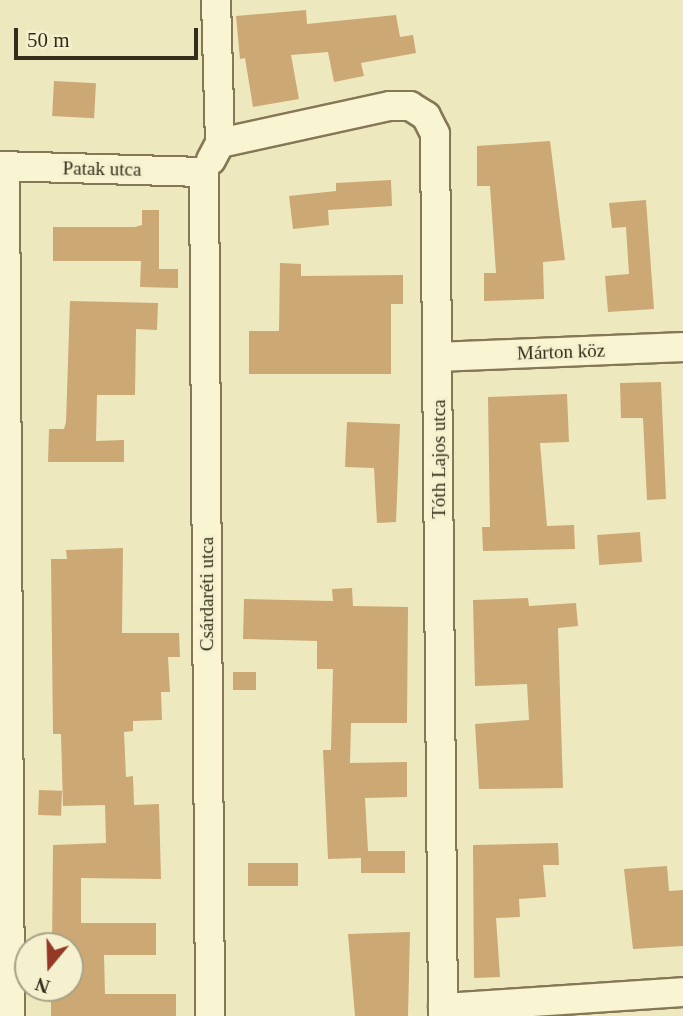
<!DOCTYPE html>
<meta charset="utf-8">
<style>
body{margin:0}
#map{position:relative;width:683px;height:1016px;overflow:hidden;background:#eee8bf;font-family:Georgia,serif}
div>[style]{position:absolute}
.building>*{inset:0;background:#cca874;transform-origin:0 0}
.roads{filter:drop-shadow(2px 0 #867857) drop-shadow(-2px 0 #867857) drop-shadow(0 2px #867857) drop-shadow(0 -2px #867857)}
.minor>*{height:28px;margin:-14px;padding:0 14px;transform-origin:14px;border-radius:14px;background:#f9f4d2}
span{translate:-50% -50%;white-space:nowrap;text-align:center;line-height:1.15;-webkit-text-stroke:6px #f5f1ce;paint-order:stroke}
.street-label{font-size:19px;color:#352d1c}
.north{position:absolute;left:14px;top:932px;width:70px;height:70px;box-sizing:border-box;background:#f5f1ce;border:2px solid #a8a387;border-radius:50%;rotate:199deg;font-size:19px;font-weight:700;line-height:28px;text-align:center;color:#352d1c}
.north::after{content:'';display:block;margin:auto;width:24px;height:32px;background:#953927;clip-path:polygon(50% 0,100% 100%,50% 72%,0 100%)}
.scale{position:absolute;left:14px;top:28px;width:184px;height:32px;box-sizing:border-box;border:4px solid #352d1c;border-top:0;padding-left:9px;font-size:21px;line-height:24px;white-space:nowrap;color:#352d1c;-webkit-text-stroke:5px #f5f1ce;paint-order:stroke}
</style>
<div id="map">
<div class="building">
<div style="clip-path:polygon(306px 10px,307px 24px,396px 15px,400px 37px,413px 35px,416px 53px,361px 63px,364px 76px,334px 82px,328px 52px,291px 55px,299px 99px,253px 107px,245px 58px,240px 59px,236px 16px)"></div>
<div style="left:54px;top:81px;width:42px;height:35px;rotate:3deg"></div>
<div style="clip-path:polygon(550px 141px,565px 260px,543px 262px,544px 299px,484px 301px,484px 273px,496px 273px,490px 186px,477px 186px,477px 146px)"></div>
<div style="clip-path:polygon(391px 180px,392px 206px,328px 210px,329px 225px,293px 229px,289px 196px,336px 191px,336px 183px)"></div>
<div style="clip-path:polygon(646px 200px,654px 309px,608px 312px,605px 276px,629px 274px,626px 227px,612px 228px,609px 203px)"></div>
<div style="clip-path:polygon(142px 210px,159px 210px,159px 269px,178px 269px,178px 288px,140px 287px,141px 261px,53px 261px,53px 227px,135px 227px,142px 225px)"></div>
<div style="clip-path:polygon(280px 263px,301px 264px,301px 276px,403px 275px,403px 304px,391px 304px,391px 374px,249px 374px,249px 331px,279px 331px)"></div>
<div style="clip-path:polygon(70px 301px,158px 303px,157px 330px,136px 329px,135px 395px,97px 395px,96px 441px,124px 440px,124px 462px,48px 462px,49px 429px,64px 429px,66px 422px)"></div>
<div style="clip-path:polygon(661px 382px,666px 499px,647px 500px,643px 418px,621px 418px,620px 383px)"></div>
<div style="clip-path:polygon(567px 394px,569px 442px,540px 443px,547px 526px,574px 525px,575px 549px,483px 551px,482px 527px,490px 527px,488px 397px)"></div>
<div style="clip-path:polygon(347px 422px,400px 424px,396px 522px,377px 523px,374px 468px,345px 467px)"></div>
<div style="left:640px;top:532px;width:30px;height:43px;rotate:86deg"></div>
<div style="clip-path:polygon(123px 548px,122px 633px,179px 633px,180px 657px,168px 657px,170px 692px,161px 692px,162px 720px,133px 721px,133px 731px,124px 732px,126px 777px,133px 776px,134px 805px,159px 804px,161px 879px,81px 878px,81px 923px,156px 923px,156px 955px,104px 955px,105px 994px,176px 994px,176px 1016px,51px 1016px,51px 988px,70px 988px,70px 946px,52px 946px,53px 845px,106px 843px,105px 805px,63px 806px,61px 734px,53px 734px,51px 559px,67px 559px,66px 550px)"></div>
<div style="clip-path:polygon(352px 588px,353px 606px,408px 607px,407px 723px,351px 723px,350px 763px,407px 762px,407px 797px,365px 798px,368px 851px,405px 851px,405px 873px,361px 873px,361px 858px,328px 859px,323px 750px,331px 750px,333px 669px,317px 669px,317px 641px,243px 639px,244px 599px,333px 601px,332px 589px)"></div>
<div style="clip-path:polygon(528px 598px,529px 606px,576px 603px,578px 626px,558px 628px,563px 788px,479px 789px,475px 724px,529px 720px,527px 684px,475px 686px,473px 600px)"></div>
<div style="left:233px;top:672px;width:23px;height:18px"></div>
<div style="left:39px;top:790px;width:23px;height:25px;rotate:2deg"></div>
<div style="clip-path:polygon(558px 843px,559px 865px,543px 865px,546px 897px,519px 899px,520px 917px,496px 918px,500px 977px,474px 978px,473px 845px)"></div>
<div style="left:248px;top:863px;width:50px;height:23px"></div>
<div style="clip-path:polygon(667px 866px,669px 891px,683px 890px,683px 946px,633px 949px,624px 869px)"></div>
<div style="clip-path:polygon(410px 932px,408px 1016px,355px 1016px,348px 934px)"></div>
</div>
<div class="roads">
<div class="minor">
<div style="left:220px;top:143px;width:174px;rotate:-12.3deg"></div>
<div style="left:390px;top:106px;width:20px"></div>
<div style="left:410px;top:106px;width:19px;rotate:32deg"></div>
<div style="left:426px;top:116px;width:20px;rotate:63deg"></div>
<div style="left:435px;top:134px;width:882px;rotate:89.48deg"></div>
<div style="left:211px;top:160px;width:19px;rotate:-62deg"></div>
<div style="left:220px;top:143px;width:143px;rotate:-91.6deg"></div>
<div style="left:0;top:166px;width:204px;rotate:1.7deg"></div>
<div style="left:5px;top:167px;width:849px;rotate:89.66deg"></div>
<div style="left:204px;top:172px;width:844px;rotate:89.59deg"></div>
<div style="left:438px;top:357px;width:245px;rotate:-2.3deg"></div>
<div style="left:443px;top:1008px;width:241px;rotate:-3.8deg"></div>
</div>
</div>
<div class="street-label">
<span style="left:102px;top:169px;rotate:1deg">Patak utca</span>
<span style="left:561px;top:352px;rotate:-2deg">Márton köz</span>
<span style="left:439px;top:459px;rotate:-90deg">Tóth Lajos utca</span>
<span style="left:207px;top:594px;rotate:-90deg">Csárdaréti utca</span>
</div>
<div class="north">N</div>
<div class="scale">50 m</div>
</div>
